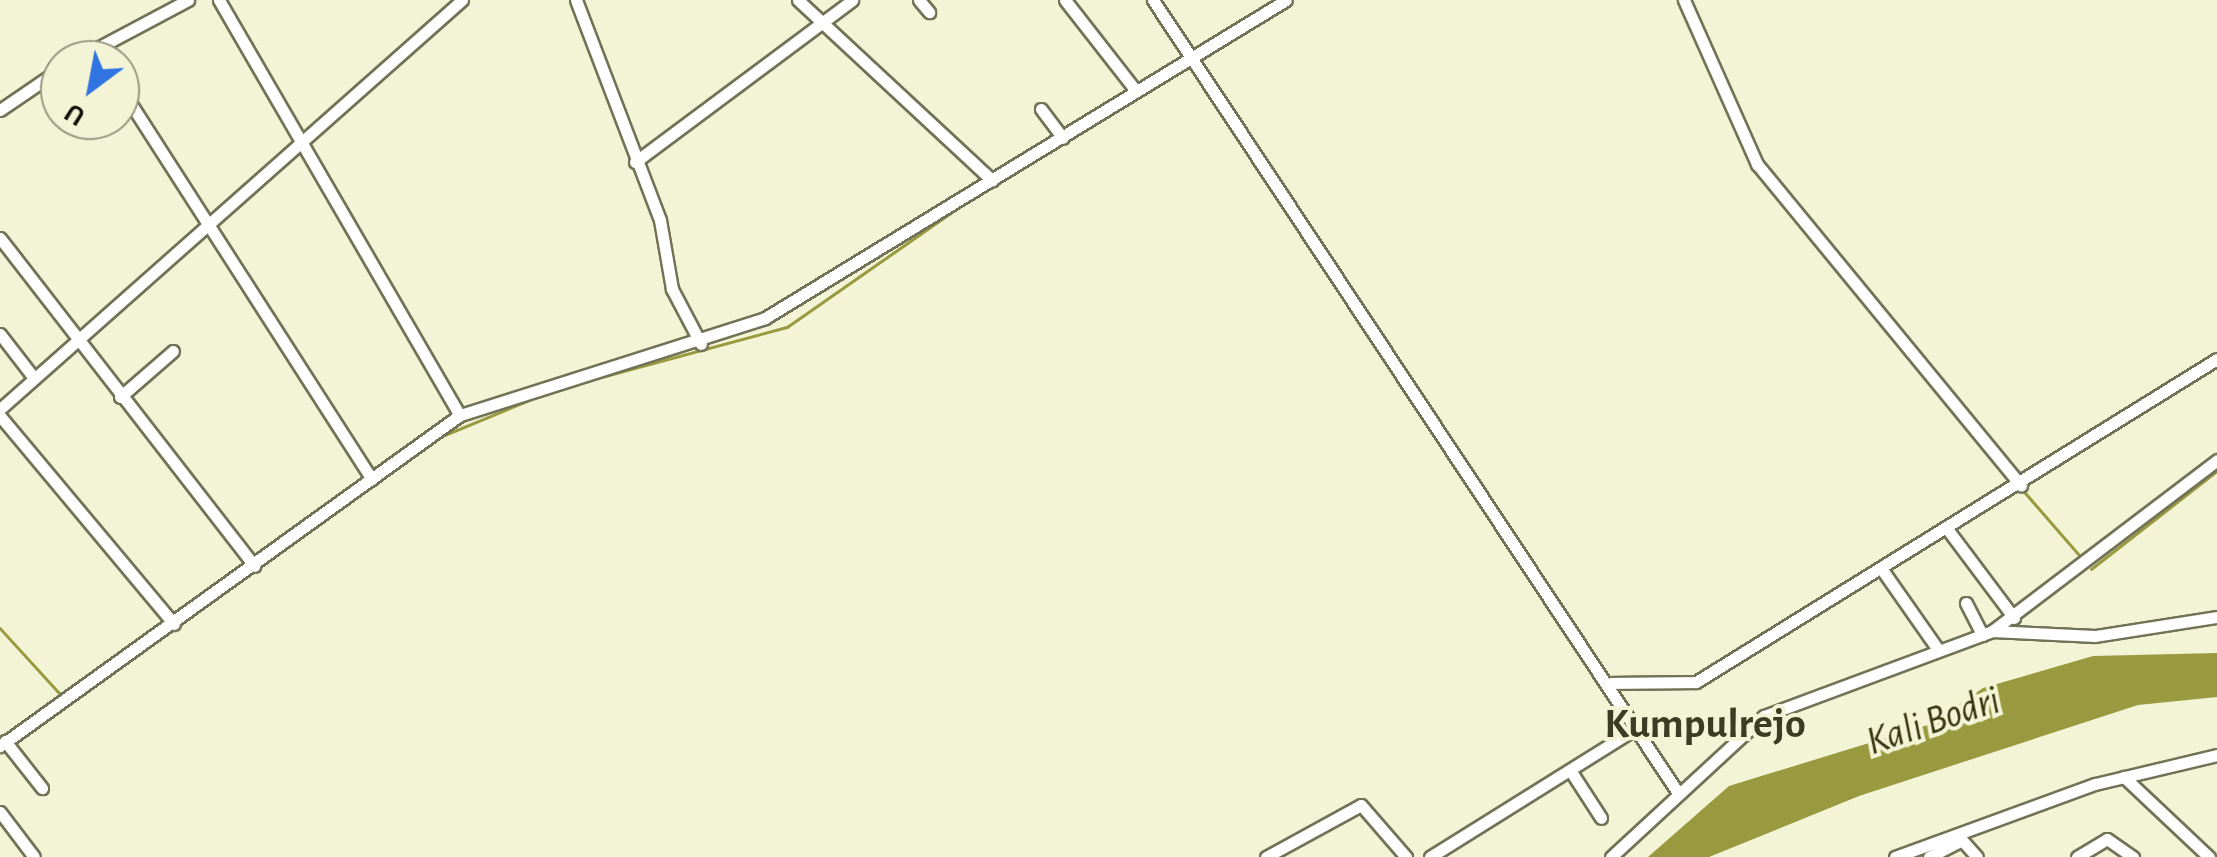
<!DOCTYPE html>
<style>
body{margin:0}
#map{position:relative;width:2217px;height:857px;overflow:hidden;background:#f3f4d5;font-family:"Alegreya Sans",sans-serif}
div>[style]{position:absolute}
.water>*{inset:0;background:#99993f}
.stream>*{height:2.5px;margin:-1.25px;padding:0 1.25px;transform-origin:1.25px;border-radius:1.25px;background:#99993f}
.roads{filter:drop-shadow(2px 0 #717256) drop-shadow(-2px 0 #717256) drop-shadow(0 2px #717256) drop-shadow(0 -2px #717256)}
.minor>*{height:11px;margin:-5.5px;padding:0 5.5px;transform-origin:5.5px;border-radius:5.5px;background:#fff}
span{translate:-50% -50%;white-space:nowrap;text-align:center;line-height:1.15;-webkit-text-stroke:8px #f3f4d5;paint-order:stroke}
.water-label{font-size:40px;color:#35360f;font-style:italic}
.quarter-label{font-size:42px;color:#3b3c22;font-weight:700}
.north{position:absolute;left:40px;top:40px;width:100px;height:100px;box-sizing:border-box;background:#f3f4d5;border:2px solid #979882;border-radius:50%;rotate:212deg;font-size:28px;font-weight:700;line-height:40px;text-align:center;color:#0e0f05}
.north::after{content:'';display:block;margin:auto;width:35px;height:45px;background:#2f74e1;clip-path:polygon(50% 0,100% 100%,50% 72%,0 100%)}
</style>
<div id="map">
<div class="water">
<div style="clip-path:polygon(2217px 653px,2217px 697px,2138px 705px,1859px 796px,1709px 857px,1648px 857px,1729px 786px,1931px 724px,1983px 688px,2093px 656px)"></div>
</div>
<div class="stream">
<div style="left:23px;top:87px;width:22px;rotate:-34deg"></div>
<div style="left:568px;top:386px;width:227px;rotate:-15.1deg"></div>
<div style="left:787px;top:327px;width:215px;rotate:-34.9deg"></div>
<div style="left:433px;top:440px;width:122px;rotate:-22.6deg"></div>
<div style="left:2022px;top:489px;width:91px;rotate:49deg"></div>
<div style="left:2091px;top:569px;width:160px;rotate:-37.9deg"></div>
<div style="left:0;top:628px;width:92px;rotate:47.6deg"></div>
<div style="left:48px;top:718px;width:427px;rotate:-35.7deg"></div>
</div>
<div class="roads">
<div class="minor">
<div style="left:219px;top:0;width:480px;rotate:59.9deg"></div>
<div style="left:576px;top:0;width:235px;rotate:69.1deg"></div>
<div style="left:660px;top:220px;width:70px;rotate:80.1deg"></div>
<div style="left:672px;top:289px;width:62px;rotate:62.2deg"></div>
<div style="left:798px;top:0;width:265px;rotate:42.9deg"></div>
<div style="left:919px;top:0;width:16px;rotate:50deg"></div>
<div style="left:1065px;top:0;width:115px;rotate:52deg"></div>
<div style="left:1153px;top:0;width:947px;rotate:56.49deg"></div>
<div style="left:1684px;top:0;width:180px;rotate:66deg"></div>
<div style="left:1757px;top:164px;width:416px;rotate:50.6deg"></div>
<div style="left:75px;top:60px;width:128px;rotate:-28deg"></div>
<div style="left:120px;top:87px;width:466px;rotate:57.3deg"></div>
<div style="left:1041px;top:109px;width:36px;rotate:53deg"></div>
<div style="left:0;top:110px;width:73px;rotate:-34.3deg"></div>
<div style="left:635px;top:162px;width:271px;rotate:-36.7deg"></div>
<div style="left:0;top:238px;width:415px;rotate:52.2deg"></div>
<div style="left:0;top:334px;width:56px;rotate:52.3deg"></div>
<div style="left:120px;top:397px;width:70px;rotate:-41deg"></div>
<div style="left:0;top:409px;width:617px;rotate:-41.52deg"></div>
<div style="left:0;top:416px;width:271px;rotate:50.1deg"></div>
<div style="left:1948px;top:530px;width:110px;rotate:53.1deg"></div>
<div style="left:1883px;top:571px;width:94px;rotate:55deg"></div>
<div style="left:1966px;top:603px;width:36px;rotate:63deg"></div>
<div style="left:1992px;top:631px;width:103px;rotate:2.8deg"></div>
<div style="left:2095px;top:636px;width:123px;rotate:-8.9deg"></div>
<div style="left:1611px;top:683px;width:85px;rotate:-0.7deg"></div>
<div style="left:1696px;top:682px;width:613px;rotate:-31.8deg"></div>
<div style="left:5px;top:741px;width:60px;rotate:51.8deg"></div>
<div style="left:0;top:746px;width:567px;rotate:-35.74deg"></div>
<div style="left:460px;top:415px;width:320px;rotate:-17.6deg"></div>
<div style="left:765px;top:318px;width:610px;rotate:-31.4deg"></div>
<div style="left:1570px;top:770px;width:57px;rotate:57.1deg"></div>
<div style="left:2124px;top:777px;width:117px;rotate:43.3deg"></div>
<div style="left:0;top:812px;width:56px;rotate:52.9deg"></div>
<div style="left:1960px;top:838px;width:25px;rotate:48deg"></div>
<div style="left:1266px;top:857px;width:108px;rotate:-28.7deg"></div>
<div style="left:1361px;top:805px;width:69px;rotate:49.1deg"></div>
<div style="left:1430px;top:857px;width:248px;rotate:-32deg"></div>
<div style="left:1611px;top:857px;width:208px;rotate:-42.7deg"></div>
<div style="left:1764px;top:716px;width:243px;rotate:-20.4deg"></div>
<div style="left:1992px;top:631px;width:283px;rotate:-37.2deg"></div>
<div style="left:1895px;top:857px;width:213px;rotate:-20.1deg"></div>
<div style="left:2095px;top:784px;width:125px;rotate:-13.4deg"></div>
<div style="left:1929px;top:857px;width:37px;rotate:-27deg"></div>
<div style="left:2077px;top:857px;width:35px;rotate:-31deg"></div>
<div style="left:2107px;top:839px;width:32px;rotate:35deg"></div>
</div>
</div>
<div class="water-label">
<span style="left:1933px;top:721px;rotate:-19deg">Kali Bodri</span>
</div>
<div class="quarter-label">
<span style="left:1705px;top:724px">Kumpulrejo</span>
</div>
<div class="north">U</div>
</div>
